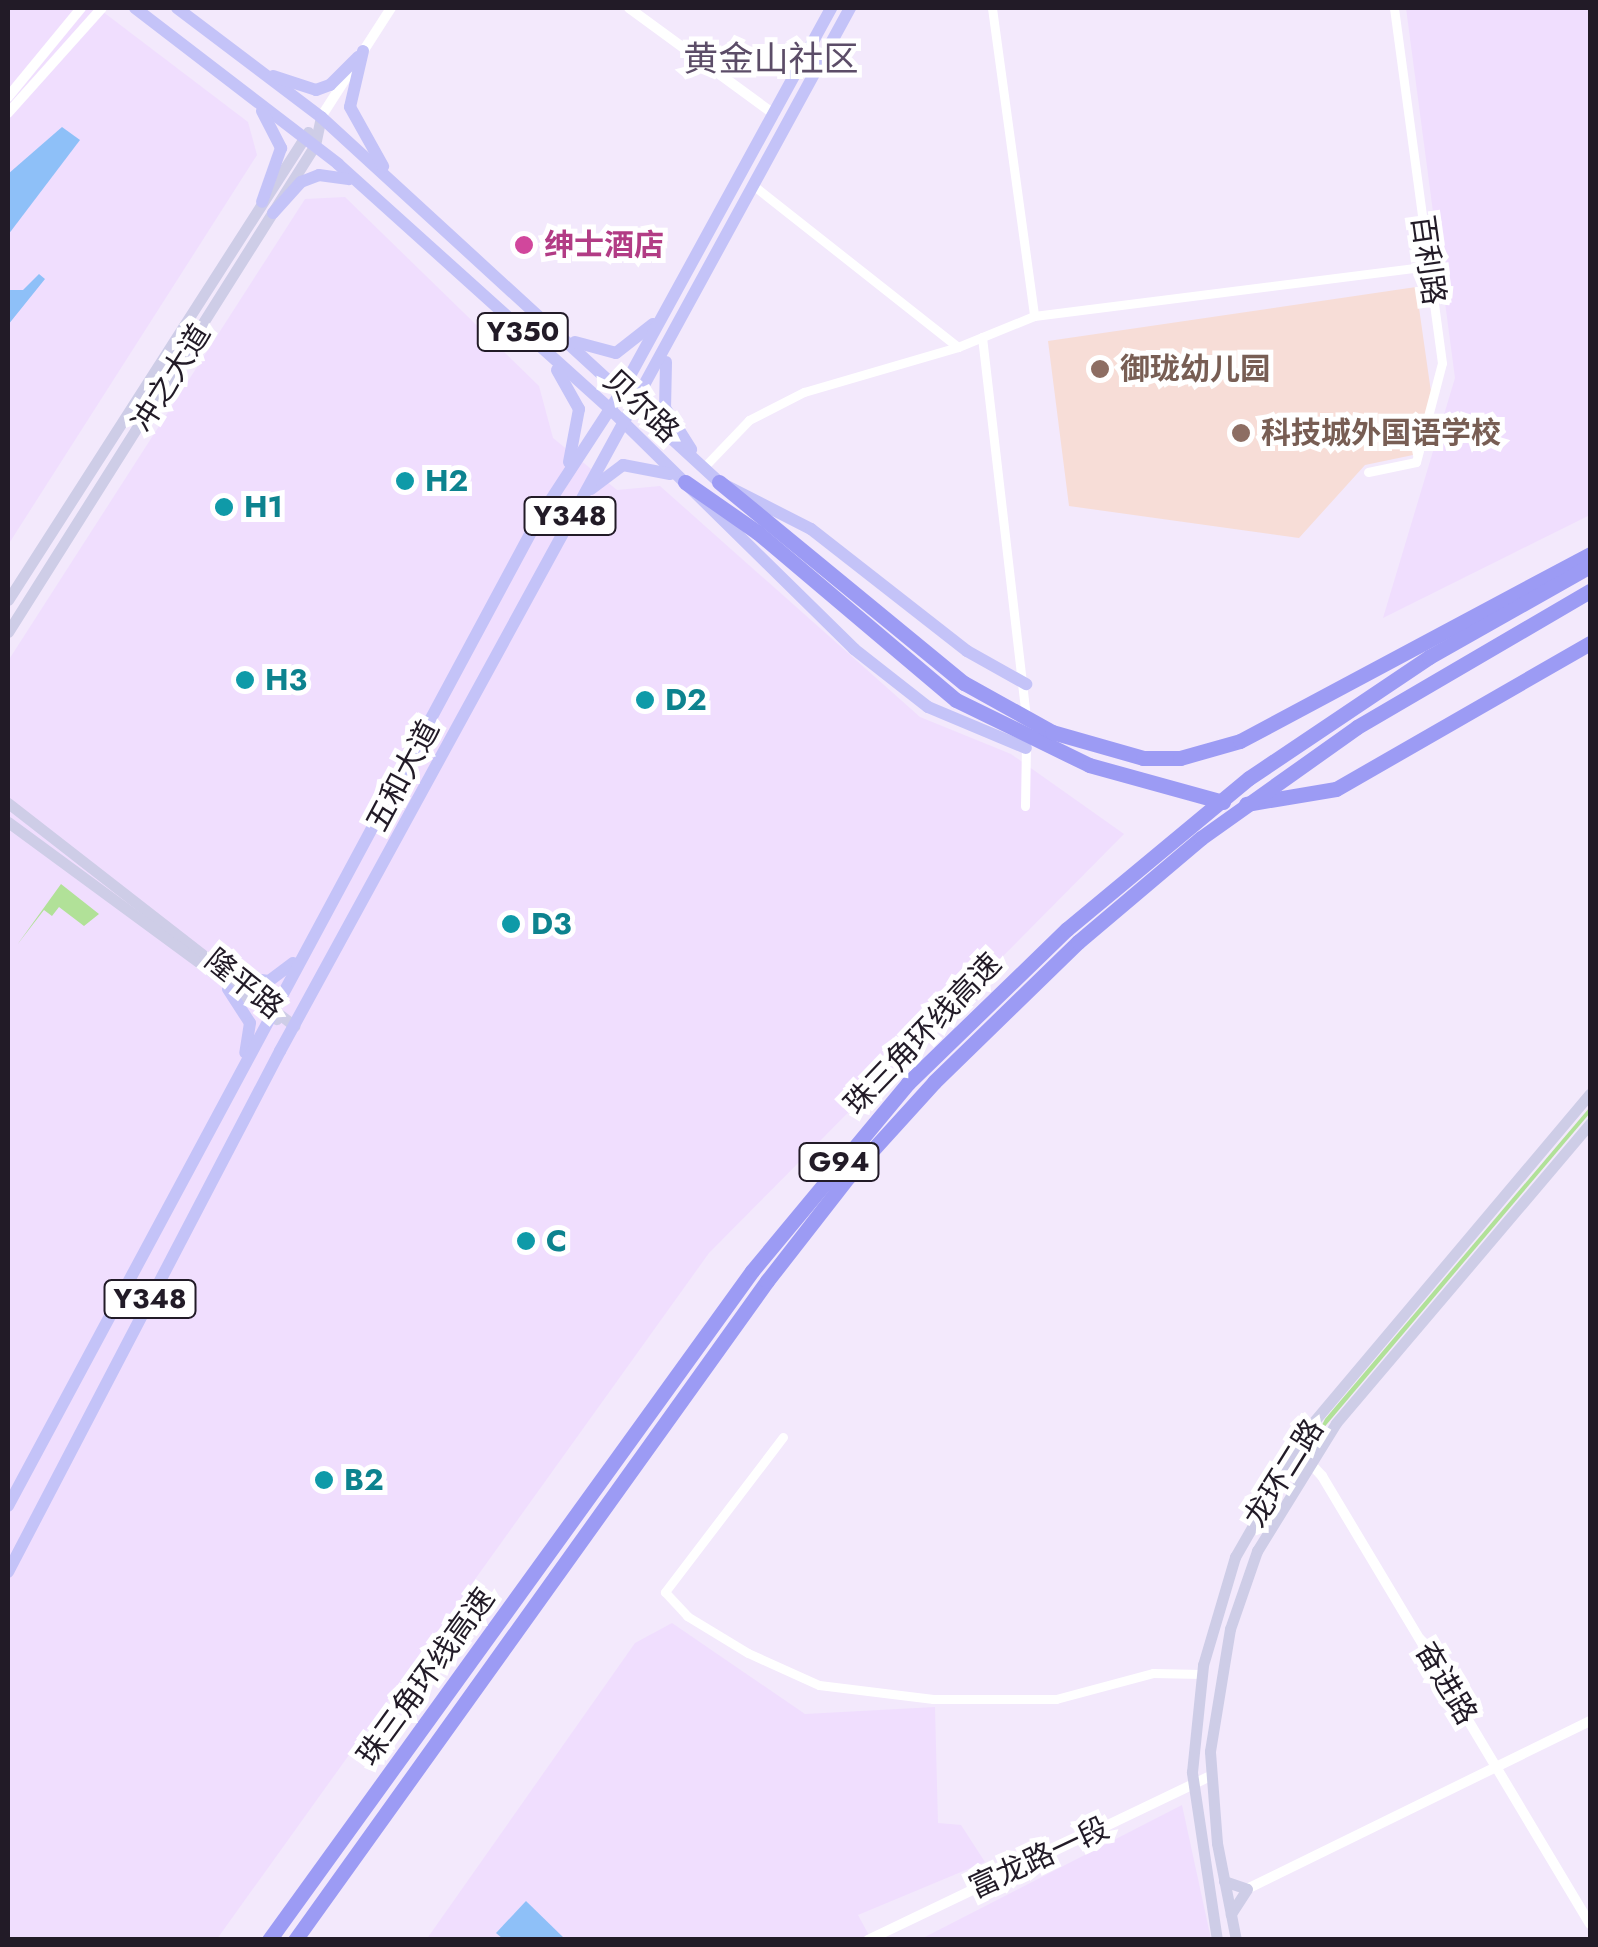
<!DOCTYPE html>
<meta charset="utf-8">
<style>
body{margin:0}
#map{position:relative;width:1598px;height:1947px;overflow:hidden;background:#f3e9fc;font-family:Jost,"Noto Sans SC",sans-serif}
div>[style]{position:absolute}
.built>*{inset:0;background:#f0defe}
.education>*{inset:0;background:#f7ddd7}
.green>*{inset:0;background:#b1e198}
.water>*{inset:0;background:#8ec0f8}
.minor>*{height:9px;margin:-4.5px;padding:0 4.5px;transform-origin:4.5px;border-radius:4.5px;background:#fff}
.tertiary>*{height:10px;margin:-5px;padding:0 5px;transform-origin:5px;border-radius:5px;background:#fff}
.secondary>*{height:11px;margin:-5.5px;padding:0 5.5px;transform-origin:5.5px;border-radius:5.5px;background:#cecde7}
.primary>*{height:12px;margin:-6px;padding:0 6px;transform-origin:6px;border-radius:6px;background:#c4c3f8}
.motorway>*{height:15px;margin:-7.5px;padding:0 7.5px;transform-origin:7.5px;border-radius:7.5px;background:#9c9bf4}
.dots>*{width:28px;height:28px;translate:-50% -50%;box-sizing:border-box;border:5px solid #fff;border-radius:50%}
span{translate:-50% -50%;white-space:nowrap;text-align:center;line-height:1.15;-webkit-text-stroke:10px #fff;paint-order:stroke}
.shield-label span{padding:2px 8px;background:#fff;border:2px solid;border-radius:8px;-webkit-text-stroke-width:0}
.shield-label{font-size:28px;color:#221b27;font-weight:700}
.hotel-label{font-size:30px;color:#b23c85;font-weight:700}
.left{translate:0 -50%;text-align:left}
.street-label{font-size:30px;color:#221b27}
.education-label{font-size:30px;color:#785e54;font-weight:700}
.culture-label{font-size:30px;color:#0d838f;font-weight:700}
.quarter-label{font-size:35px;color:#5c4d68}
.frame{position:absolute;inset:0;border:10px solid #221b27;pointer-events:none}
</style>
<div id="map">
<div class="built">
<div style="clip-path:polygon(8px 8px,98px 8px,248px 122px,257px 155px,8px 545px)"></div>
<div style="clip-path:polygon(1406px 8px,1590px 8px,1590px 515px,1383px 618px,1455px 378px)"></div>
<div style="clip-path:polygon(345px 197px,539px 386px,553px 438px,617px 490px,660px 486px,920px 717px,1011px 754px,1124px 834px,709px 1253px,217px 1939px,8px 1939px,8px 661px,305px 199px)"></div>
<div style="clip-path:polygon(672px 1623px,805px 1714px,935px 1707px,938px 1823px,961px 1825px,985px 1862px,858px 1915px,871px 1939px,426px 1940px,635px 1643px)"></div>
<div style="clip-path:polygon(1182px 1805px,1211px 1939px,921px 1939px)"></div>
</div>
<div class="education">
<div style="clip-path:polygon(1416px 287px,1433px 406px,1413px 455px,1365px 465px,1299px 538px,1069px 506px,1048px 341px)"></div>
</div>
<div class="green">
<div style="clip-path:polygon(61px 884px,99px 914px,84px 926px,59px 907px,52px 916px,44px 910px,17px 945px)"></div>
<div style="clip-path:polygon(1590px 1107px,1590px 1113px,1316px 1437px,1325px 1419px)"></div>
</div>
<div class="water">
<div style="clip-path:polygon(62px 127px,80px 140px,8px 235px,8px 174px)"></div>
<div style="clip-path:polygon(39px 274px,45px 279px,8px 325px,8px 290px,23px 290px)"></div>
<div style="clip-path:polygon(526px 1901px,565px 1939px,503px 1939px,496px 1933px)"></div>
</div>
<div class="minor">
<div style="left:992px;top:8px;width:311px;rotate:82.2deg"></div>
<div style="left:754px;top:186px;width:260px;rotate:38.3deg"></div>
<div style="left:982px;top:337px;width:383px;rotate:83.4deg"></div>
<div style="left:704px;top:467px;width:65px;rotate:-46.2deg"></div>
<div style="left:749px;top:420px;width:62px;rotate:-27deg"></div>
<div style="left:804px;top:392px;width:160px;rotate:-16.3deg"></div>
<div style="left:958px;top:347px;width:82px;rotate:-22.2deg"></div>
<div style="left:1034px;top:316px;width:398px;rotate:-7.2deg"></div>
<div style="left:1368px;top:472px;width:49px;rotate:-11.8deg"></div>
<div style="left:1416px;top:462px;width:102px;rotate:-75.3deg"></div>
<div style="left:1442px;top:363px;width:358px;rotate:-97.7deg"></div>
<div style="left:1025px;top:806px;width:64px;rotate:-89.1deg"></div>
<div style="left:783px;top:1437px;width:195px;rotate:127.3deg"></div>
<div style="left:665px;top:1592px;width:33px;rotate:47deg"></div>
<div style="left:687px;top:1616px;width:71px;rotate:31.2deg"></div>
<div style="left:748px;top:1653px;width:78px;rotate:24.3deg"></div>
<div style="left:819px;top:1685px;width:115px;rotate:7deg"></div>
<div style="left:933px;top:1699px;width:123px"></div>
<div style="left:1056px;top:1699px;width:100px;rotate:-15deg"></div>
<div style="left:1153px;top:1673px;width:49px;rotate:1.2deg"></div>
</div>
<div class="tertiary">
<div style="left:629px;top:8px;width:180px;rotate:36.2deg"></div>
<div style="left:8px;top:97px;width:115px;rotate:-50.6deg"></div>
<div style="left:8px;top:113px;width:141px;rotate:-48.2deg"></div>
<div style="left:321px;top:117px;width:130px;rotate:-57.3deg"></div>
<div style="left:1295px;top:1447px;width:40px;rotate:47deg"></div>
<div style="left:1322px;top:1476px;width:522px;rotate:59.11deg"></div>
<div style="left:1247px;top:1889px;width:382px;rotate:-26.1deg"></div>
<div style="left:868px;top:1940px;width:379px;rotate:-25.6deg"></div>
</div>
<div class="secondary">
<div style="left:8px;top:600px;width:556px;rotate:-57.34deg"></div>
<div style="left:8px;top:632px;width:576px;rotate:-57.77deg"></div>
<div style="left:315px;top:145px;width:29px;rotate:-78deg"></div>
<div style="left:8px;top:803px;width:363px;rotate:37.9deg"></div>
<div style="left:8px;top:822px;width:333px;rotate:36.3deg"></div>
<div style="left:1224px;top:1881px;width:24px;rotate:19deg"></div>
<div style="left:1247px;top:1889px;width:30px;rotate:123deg"></div>
<div style="left:1217px;top:1940px;width:170px;rotate:-98.5deg"></div>
<div style="left:1192px;top:1772px;width:108px;rotate:-84.1deg"></div>
<div style="left:1203px;top:1665px;width:113px;rotate:-73.5deg"></div>
<div style="left:1235px;top:1557px;width:151px;rotate:-60.2deg"></div>
<div style="left:1310px;top:1426px;width:434px;rotate:-49.9deg"></div>
<div style="left:1236px;top:1940px;width:99px;rotate:-101.1deg"></div>
<div style="left:1217px;top:1843px;width:92px;rotate:-94.4deg"></div>
<div style="left:1210px;top:1751px;width:124px;rotate:-80.7deg"></div>
<div style="left:1230px;top:1629px;width:83px;rotate:-70.9deg"></div>
<div style="left:1257px;top:1551px;width:150px;rotate:-58.3deg"></div>
<div style="left:1336px;top:1423px;width:393px;rotate:-49.7deg"></div>
</div>
<div class="primary">
<div style="left:135px;top:8px;width:256px;rotate:37.5deg"></div>
<div style="left:338px;top:164px;width:365px;rotate:42deg"></div>
<div style="left:609px;top:408px;width:344px;rotate:44.5deg"></div>
<div style="left:854px;top:649px;width:94px;rotate:38.1deg"></div>
<div style="left:928px;top:707px;width:106px;rotate:22.7deg"></div>
<div style="left:177px;top:8px;width:181px;rotate:37.1deg"></div>
<div style="left:321px;top:117px;width:540px;rotate:42.52deg"></div>
<div style="left:719px;top:482px;width:103px;rotate:27.1deg"></div>
<div style="left:811px;top:529px;width:198px;rotate:38deg"></div>
<div style="left:967px;top:651px;width:68px;rotate:29.2deg"></div>
<div style="left:363px;top:51px;width:57px;rotate:103.1deg"></div>
<div style="left:350px;top:107px;width:68px;rotate:60.8deg"></div>
<div style="left:273px;top:76px;width:45px;rotate:18deg"></div>
<div style="left:316px;top:90px;width:15px;rotate:-20deg"></div>
<div style="left:330px;top:85px;width:40px;rotate:-45deg"></div>
<div style="left:262px;top:111px;width:42px;rotate:62.8deg"></div>
<div style="left:281px;top:148px;width:57px;rotate:109.4deg"></div>
<div style="left:273px;top:213px;width:42px;rotate:-47.9deg"></div>
<div style="left:301px;top:182px;width:19px;rotate:-21deg"></div>
<div style="left:319px;top:175px;width:30px;rotate:8deg"></div>
<div style="left:575px;top:342px;width:42px;rotate:15deg"></div>
<div style="left:616px;top:353px;width:47px;rotate:-38.1deg"></div>
<div style="left:666px;top:362px;width:46px;rotate:91.2deg"></div>
<div style="left:665px;top:408px;width:49px;rotate:57.6deg"></div>
<div style="left:557px;top:370px;width:45px;rotate:60.6deg"></div>
<div style="left:579px;top:409px;width:54px;rotate:100.7deg"></div>
<div style="left:591px;top:489px;width:40px;rotate:-37deg"></div>
<div style="left:623px;top:465px;width:48px;rotate:10.8deg"></div>
<div style="left:237px;top:977px;width:32px;rotate:7deg"></div>
<div style="left:269px;top:981px;width:30px;rotate:-37deg"></div>
<div style="left:228px;top:989px;width:40px;rotate:57.1deg"></div>
<div style="left:250px;top:1023px;width:30px;rotate:99deg"></div>
<div style="left:8px;top:1506px;width:1118px;rotate:-61.76deg"></div>
<div style="left:537px;top:521px;width:154px;rotate:-56.9deg"></div>
<div style="left:621px;top:392px;width:438px;rotate:-61.3deg"></div>
<div style="left:8px;top:1572px;width:588px;rotate:-62.43deg"></div>
<div style="left:280px;top:1051px;width:1189px;rotate:-61.34deg"></div>
</div>
<div class="motorway">
<div style="left:685px;top:482px;width:88px;rotate:34.8deg"></div>
<div style="left:757px;top:532px;width:260px;rotate:40.2deg"></div>
<div style="left:956px;top:700px;width:148px;rotate:26deg"></div>
<div style="left:1089px;top:765px;width:139px;rotate:15.4deg"></div>
<div style="left:719px;top:482px;width:317px;rotate:39.4deg"></div>
<div style="left:964px;top:683px;width:101px;rotate:29.1deg"></div>
<div style="left:1052px;top:732px;width:95px;rotate:15.9deg"></div>
<div style="left:1143px;top:758px;width:37px"></div>
<div style="left:1180px;top:758px;width:62px;rotate:-15.8deg"></div>
<div style="left:1240px;top:741px;width:397px;rotate:-28.1deg"></div>
<div style="left:1246px;top:804px;width:91px;rotate:-9.5deg"></div>
<div style="left:1336px;top:789px;width:293px;rotate:-29.9deg"></div>
<div style="left:269px;top:1940px;width:825px;rotate:-54.17deg"></div>
<div style="left:752px;top:1271px;width:244px;rotate:-50.3deg"></div>
<div style="left:908px;top:1083px;width:221px;rotate:-44.1deg"></div>
<div style="left:1067px;top:929px;width:236px;rotate:-39.7deg"></div>
<div style="left:1249px;top:778px;width:217px;rotate:-33.9deg"></div>
<div style="left:1429px;top:657px;width:185px;rotate:-29.5deg"></div>
<div style="left:295px;top:1940px;width:811px;rotate:-54.39deg"></div>
<div style="left:767px;top:1281px;width:132px;rotate:-52.1deg"></div>
<div style="left:848px;top:1177px;width:128px;rotate:-47.8deg"></div>
<div style="left:934px;top:1082px;width:201px;rotate:-44.2deg"></div>
<div style="left:1078px;top:942px;width:161px;rotate:-40.2deg"></div>
<div style="left:1201px;top:838px;width:191px;rotate:-35.4deg"></div>
<div style="left:1357px;top:727px;width:270px;rotate:-30.3deg"></div>
</div>
<div class="dots">
<div style="left:524px;top:245px;background:#d1479c"></div>
<div style="left:1100px;top:369px;background:#8d6e63"></div>
<div style="left:1241px;top:433px;background:#8d6e63"></div>
<div style="left:405px;top:481px;background:#0f9aa8"></div>
<div style="left:224px;top:507px;background:#0f9aa8"></div>
<div style="left:245px;top:680px;background:#0f9aa8"></div>
<div style="left:645px;top:700px;background:#0f9aa8"></div>
<div style="left:511px;top:924px;background:#0f9aa8"></div>
<div style="left:526px;top:1241px;background:#0f9aa8"></div>
<div style="left:324px;top:1480px;background:#0f9aa8"></div>
</div>
<div class="shield-label">
<span style="left:523px;top:332px">Y350</span>
<span style="left:570px;top:516px">Y348</span>
<span style="left:839px;top:1162px">G94</span>
<span style="left:150px;top:1299px">Y348</span>
</div>
<div class="hotel-label">
<span class="left" style="left:544px;top:245px">绅士酒店</span>
</div>
<div class="street-label">
<span style="left:1428px;top:260px;rotate:82deg">百利路</span>
<span style="left:171px;top:378px;rotate:-58deg">冲之大道</span>
<span style="left:641px;top:406px;rotate:43deg">贝尔路</span>
<span style="left:403px;top:776px;rotate:-62deg">五和大道</span>
<span style="left:244px;top:984px;rotate:39deg">隆平路</span>
<span style="left:923px;top:1034px;rotate:-46deg">珠三角环线高速</span>
<span style="left:1284px;top:1473px;rotate:-58deg">龙环二路</span>
<span style="left:426px;top:1677px;rotate:-54deg">珠三角环线高速</span>
<span style="left:1446px;top:1683px;rotate:59deg">奋进路</span>
<span style="left:1039px;top:1858px;rotate:-25deg">富龙路一段</span>
</div>
<div class="education-label">
<span class="left" style="left:1120px;top:369px">御珑幼儿园</span>
<span class="left" style="left:1261px;top:433px">科技城外国语学校</span>
</div>
<div class="culture-label">
<span class="left" style="left:425px;top:481px">H2</span>
<span class="left" style="left:244px;top:507px">H1</span>
<span class="left" style="left:265px;top:680px">H3</span>
<span class="left" style="left:665px;top:700px">D2</span>
<span class="left" style="left:531px;top:924px">D3</span>
<span class="left" style="left:546px;top:1241px">C</span>
<span class="left" style="left:344px;top:1480px">B2</span>
</div>
<div class="quarter-label">
<span style="left:771px;top:59px">黄金山社区</span>
</div>
<div class="frame"></div>
</div>
